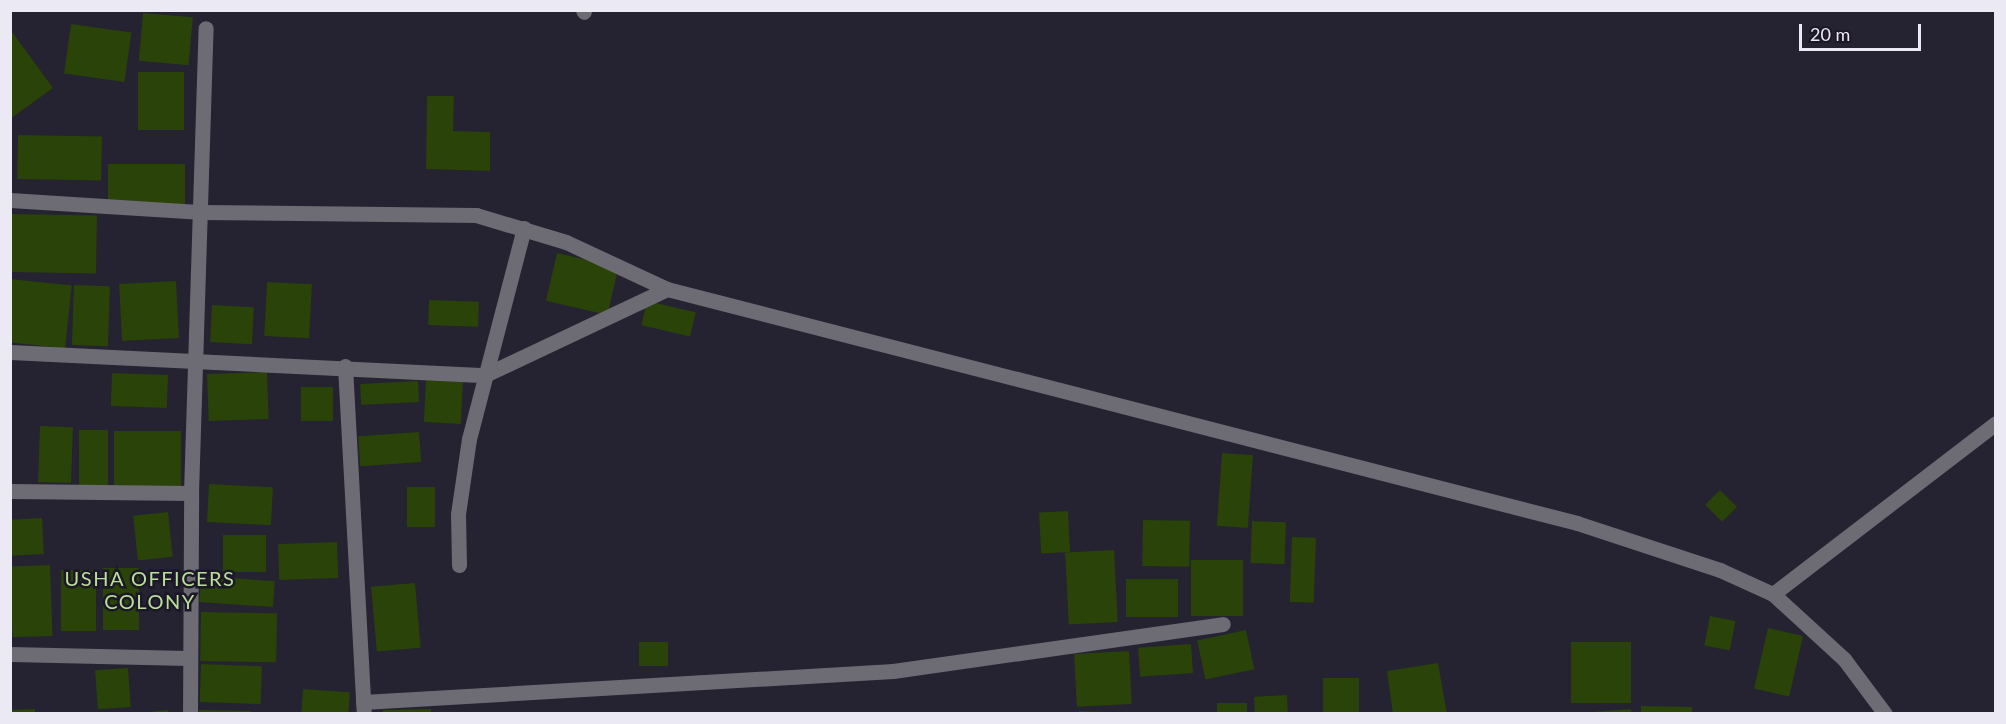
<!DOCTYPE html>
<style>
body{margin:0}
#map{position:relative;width:2006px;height:724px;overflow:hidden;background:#252231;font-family:Lato,sans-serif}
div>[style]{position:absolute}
.building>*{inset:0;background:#294309;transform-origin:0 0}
.minor>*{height:15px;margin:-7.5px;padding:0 7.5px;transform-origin:7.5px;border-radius:7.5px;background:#6d6b73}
span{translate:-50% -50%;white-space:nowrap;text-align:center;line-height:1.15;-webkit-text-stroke:5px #1c1827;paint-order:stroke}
.neighbourhood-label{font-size:20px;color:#badf9a;letter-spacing:1.5px}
.frame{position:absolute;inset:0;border:12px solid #ebe9f4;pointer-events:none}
.scale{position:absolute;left:1799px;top:24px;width:122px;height:27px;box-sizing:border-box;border:3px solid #ebe9f4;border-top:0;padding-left:8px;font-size:18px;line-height:21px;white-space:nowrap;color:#ebe9f4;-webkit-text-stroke:4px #1c1827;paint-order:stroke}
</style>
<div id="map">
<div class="building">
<div style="left:143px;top:13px;width:50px;height:48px;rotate:5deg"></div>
<div style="left:71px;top:24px;width:61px;height:50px;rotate:8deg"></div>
<div style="clip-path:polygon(10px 29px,53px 88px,10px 119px)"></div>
<div style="left:138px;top:72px;width:46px;height:58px"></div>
<div style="clip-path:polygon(427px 96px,454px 96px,453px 131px,490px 132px,490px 171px,426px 169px)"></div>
<div style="left:18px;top:135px;width:84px;height:44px;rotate:1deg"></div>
<div style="left:108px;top:164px;width:77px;height:40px"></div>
<div style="left:10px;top:214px;width:87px;height:58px;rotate:1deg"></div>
<div style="left:557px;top:253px;width:63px;height:49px;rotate:13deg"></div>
<div style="left:10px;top:279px;width:62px;height:63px;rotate:6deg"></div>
<div style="left:176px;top:281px;width:57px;height:57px;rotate:87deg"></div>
<div style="left:267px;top:282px;width:45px;height:54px;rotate:3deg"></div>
<div style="left:74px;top:285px;width:36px;height:60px;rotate:2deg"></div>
<div style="left:429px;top:300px;width:50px;height:25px;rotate:2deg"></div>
<div style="left:647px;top:301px;width:50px;height:25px;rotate:13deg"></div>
<div style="left:212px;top:305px;width:42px;height:37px;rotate:3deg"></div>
<div style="left:267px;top:372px;width:47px;height:60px;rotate:88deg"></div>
<div style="left:112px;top:373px;width:56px;height:33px;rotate:2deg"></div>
<div style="left:426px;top:380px;width:37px;height:42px;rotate:3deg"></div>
<div style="left:418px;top:381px;width:21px;height:58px;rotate:87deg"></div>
<div style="left:301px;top:387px;width:32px;height:34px"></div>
<div style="left:40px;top:426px;width:33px;height:56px;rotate:2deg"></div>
<div style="left:79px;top:430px;width:29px;height:57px"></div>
<div style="left:114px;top:431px;width:67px;height:56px"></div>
<div style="left:419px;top:432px;width:30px;height:61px;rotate:86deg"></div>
<div style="left:1222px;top:453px;width:31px;height:73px;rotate:4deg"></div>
<div style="left:209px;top:484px;width:64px;height:38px;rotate:3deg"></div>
<div style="left:407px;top:487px;width:28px;height:40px"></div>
<div style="left:1720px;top:490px;width:24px;height:21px;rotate:45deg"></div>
<div style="left:1068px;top:511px;width:41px;height:29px;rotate:87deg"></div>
<div style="left:168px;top:512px;width:45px;height:35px;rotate:84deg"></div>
<div style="left:42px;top:518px;width:36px;height:32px;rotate:87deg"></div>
<div style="left:1143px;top:520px;width:47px;height:46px;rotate:1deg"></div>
<div style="left:1252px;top:521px;width:34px;height:42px;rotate:2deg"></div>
<div style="left:223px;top:535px;width:43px;height:37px"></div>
<div style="left:1292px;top:537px;width:24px;height:65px;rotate:2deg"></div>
<div style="left:337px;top:542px;width:36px;height:59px;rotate:88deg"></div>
<div style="left:1114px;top:550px;width:72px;height:49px;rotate:87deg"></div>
<div style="left:1191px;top:560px;width:52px;height:56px"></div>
<div style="left:50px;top:565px;width:71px;height:40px;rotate:88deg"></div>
<div style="left:103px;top:568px;width:36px;height:62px"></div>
<div style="left:61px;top:570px;width:35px;height:61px"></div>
<div style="left:201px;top:576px;width:74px;height:26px;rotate:4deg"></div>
<div style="left:1126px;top:579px;width:52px;height:38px"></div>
<div style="left:415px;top:583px;width:65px;height:44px;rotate:85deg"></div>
<div style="left:201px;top:612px;width:76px;height:49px;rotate:1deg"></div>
<div style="left:1710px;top:616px;width:26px;height:30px;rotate:11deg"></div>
<div style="left:1768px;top:628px;width:36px;height:62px;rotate:13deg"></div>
<div style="left:1246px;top:630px;width:40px;height:50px;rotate:78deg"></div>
<div style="left:639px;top:642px;width:29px;height:24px"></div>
<div style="left:1631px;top:642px;width:61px;height:60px;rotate:90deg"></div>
<div style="left:1191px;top:644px;width:29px;height:53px;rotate:86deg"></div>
<div style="left:1129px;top:651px;width:53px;height:55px;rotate:87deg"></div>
<div style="clip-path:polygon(1438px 663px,1447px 714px,1393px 714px,1387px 671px)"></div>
<div style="left:201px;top:664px;width:61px;height:38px;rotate:2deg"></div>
<div style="left:128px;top:668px;width:39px;height:33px;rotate:86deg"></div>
<div style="left:1323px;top:678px;width:36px;height:34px"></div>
<div style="left:303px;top:689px;width:47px;height:25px;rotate:4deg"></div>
<div style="left:1287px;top:695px;width:19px;height:33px;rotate:87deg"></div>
<div style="left:1247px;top:703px;width:11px;height:30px;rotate:90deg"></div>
<div style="left:1641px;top:706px;width:51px;height:8px;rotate:1deg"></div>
<div style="clip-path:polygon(35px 709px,35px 714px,10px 714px,10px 710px)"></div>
<div style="clip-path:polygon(431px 709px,431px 714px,383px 714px,383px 710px)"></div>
<div style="clip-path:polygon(1631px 709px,1632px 714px,1593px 714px,1593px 712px)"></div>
<div style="clip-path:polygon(168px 710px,169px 714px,148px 714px,148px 712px)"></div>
<div style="clip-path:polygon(199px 710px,251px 711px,251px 714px,199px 714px)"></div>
<div style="clip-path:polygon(1079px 711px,1109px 712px,1109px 714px,1079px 714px)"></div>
</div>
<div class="minor">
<div style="left:583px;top:10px;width:2px;rotate:63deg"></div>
<div style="left:10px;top:200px;width:189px;rotate:3.6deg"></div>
<div style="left:199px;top:212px;width:277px;rotate:0.6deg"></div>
<div style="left:476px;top:215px;width:94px;rotate:16.7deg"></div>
<div style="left:566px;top:242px;width:111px;rotate:25deg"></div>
<div style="left:10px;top:352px;width:476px;rotate:2.8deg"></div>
<div style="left:485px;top:375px;width:201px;rotate:-25.3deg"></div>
<div style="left:667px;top:289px;width:940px;rotate:14.42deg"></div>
<div style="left:1577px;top:523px;width:151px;rotate:18.2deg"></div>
<div style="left:1720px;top:570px;width:58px;rotate:24.4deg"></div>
<div style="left:1773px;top:594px;width:96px;rotate:42.5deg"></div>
<div style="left:1844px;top:659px;width:69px;rotate:53.3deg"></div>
<div style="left:345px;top:366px;width:349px;rotate:86.9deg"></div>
<div style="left:10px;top:491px;width:181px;rotate:0.6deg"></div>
<div style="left:459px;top:565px;width:51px;rotate:-91.1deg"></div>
<div style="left:458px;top:514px;width:76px;rotate:-81.7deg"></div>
<div style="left:469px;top:439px;width:218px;rotate:-75.4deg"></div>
<div style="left:1773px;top:594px;width:281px;rotate:-37.5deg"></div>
<div style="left:10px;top:654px;width:178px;rotate:1.3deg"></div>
<div style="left:363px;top:702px;width:531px;rotate:-3.35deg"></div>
<div style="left:893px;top:671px;width:333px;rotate:-8.1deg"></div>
<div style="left:190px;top:714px;width:221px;rotate:-89.7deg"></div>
<div style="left:191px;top:493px;width:465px;rotate:-88.2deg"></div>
</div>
<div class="neighbourhood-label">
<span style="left:150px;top:590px">USHA OFFICERS<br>COLONY</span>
</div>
<div class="frame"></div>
<div class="scale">20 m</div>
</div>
